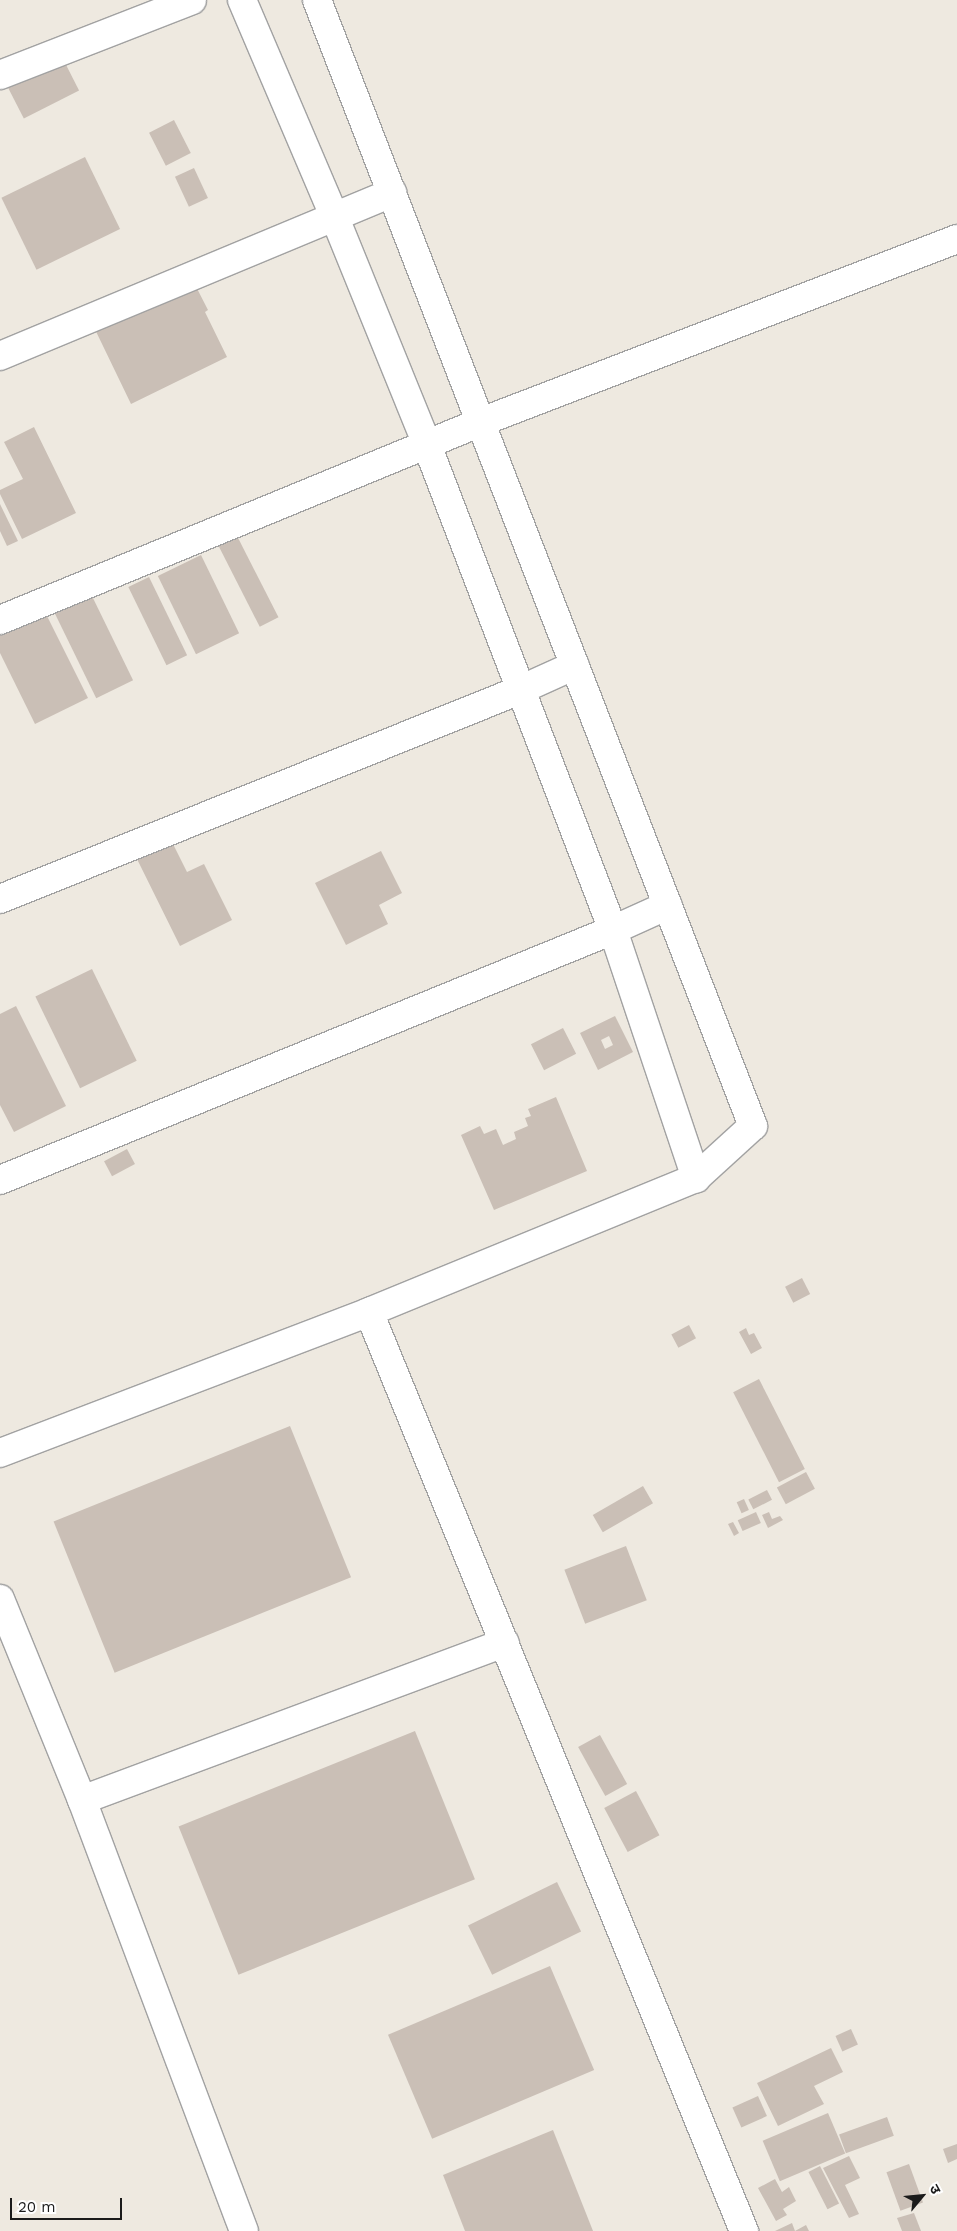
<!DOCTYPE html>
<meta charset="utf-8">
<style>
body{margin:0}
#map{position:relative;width:957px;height:2231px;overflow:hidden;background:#eee9e0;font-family:"Work Sans","Noto Sans Devanagari",sans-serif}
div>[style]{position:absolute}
.building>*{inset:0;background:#cabfb6;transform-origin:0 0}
.roads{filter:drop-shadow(1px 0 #a2a2a2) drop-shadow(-1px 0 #a2a2a2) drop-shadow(0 1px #a2a2a2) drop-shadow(0 -1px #a2a2a2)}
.minor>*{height:28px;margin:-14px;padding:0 14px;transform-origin:14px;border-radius:14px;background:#fff}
span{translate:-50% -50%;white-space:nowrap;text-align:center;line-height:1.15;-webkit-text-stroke:4.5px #fff;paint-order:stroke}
.north{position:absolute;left:897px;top:2171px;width:50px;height:50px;-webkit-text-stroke:4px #fff;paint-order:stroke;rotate:62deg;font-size:14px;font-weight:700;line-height:20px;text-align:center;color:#1b1b1b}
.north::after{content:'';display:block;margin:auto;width:18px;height:22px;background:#1b1b1b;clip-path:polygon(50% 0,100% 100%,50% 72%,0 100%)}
.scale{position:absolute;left:10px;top:2198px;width:112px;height:22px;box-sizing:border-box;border:2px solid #1b1b1b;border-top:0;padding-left:6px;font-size:15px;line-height:18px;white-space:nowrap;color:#1b1b1b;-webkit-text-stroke:4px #fff;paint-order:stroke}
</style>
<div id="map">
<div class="building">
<div style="left:60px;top:53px;width:42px;height:62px;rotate:63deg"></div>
<div style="left:174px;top:120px;width:37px;height:28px;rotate:63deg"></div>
<div style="left:85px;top:157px;width:80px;height:93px;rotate:64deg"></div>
<div style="left:194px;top:168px;width:33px;height:21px;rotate:65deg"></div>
<div style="clip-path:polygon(187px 269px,208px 310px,205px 312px,227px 357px,131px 404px,89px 317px)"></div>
<div style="clip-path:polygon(34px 427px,76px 513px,22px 539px,0 494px,0 490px,23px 479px,4px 442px)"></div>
<div style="clip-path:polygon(0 504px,18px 541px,7px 546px,0 531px)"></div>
<div style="left:234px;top:530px;width:98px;height:21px;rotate:63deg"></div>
<div style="left:201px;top:555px;width:87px;height:48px;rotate:64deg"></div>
<div style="left:149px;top:577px;width:87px;height:23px;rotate:64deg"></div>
<div style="left:91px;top:594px;width:96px;height:41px;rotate:64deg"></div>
<div style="clip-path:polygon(45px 612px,88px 698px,35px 724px,0 653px,0 634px)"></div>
<div style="clip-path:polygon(171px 840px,187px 872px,204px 864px,232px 920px,180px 946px,136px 857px)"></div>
<div style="clip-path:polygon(381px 851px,402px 893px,379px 905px,388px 924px,346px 945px,315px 883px)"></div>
<div style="left:92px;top:969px;width:102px;height:63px;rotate:64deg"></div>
<div style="clip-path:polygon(16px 1006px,66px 1106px,14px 1132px,0 1105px,0 1014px)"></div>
<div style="clip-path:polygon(evenodd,615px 1016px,633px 1052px,598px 1070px,580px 1033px,615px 1016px,609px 1036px,613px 1045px,605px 1049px,601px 1040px,609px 1036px)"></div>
<div style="left:563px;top:1028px;width:29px;height:36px;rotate:63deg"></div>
<div style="clip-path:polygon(556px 1097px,587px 1171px,494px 1210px,461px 1135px,480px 1126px,484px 1134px,496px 1129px,503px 1145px,516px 1139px,514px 1132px,528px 1126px,525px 1118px,531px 1116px,528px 1109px)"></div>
<div style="left:127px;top:1149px;width:17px;height:26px;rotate:62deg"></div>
<div style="left:802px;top:1278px;width:18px;height:19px;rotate:63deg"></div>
<div style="left:689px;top:1325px;width:15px;height:20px;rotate:62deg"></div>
<div style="clip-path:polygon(746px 1328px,749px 1335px,754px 1333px,762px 1348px,751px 1354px,739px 1332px)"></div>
<div style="left:759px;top:1379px;width:101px;height:29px;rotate:63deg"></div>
<div style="left:290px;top:1426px;width:163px;height:255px;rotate:68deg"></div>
<div style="left:806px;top:1472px;width:19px;height:33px;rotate:62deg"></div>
<div style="left:643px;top:1486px;width:20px;height:58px;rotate:60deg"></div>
<div style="left:767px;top:1490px;width:11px;height:21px;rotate:63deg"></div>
<div style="left:744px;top:1499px;width:12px;height:8px;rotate:66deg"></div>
<div style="left:756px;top:1512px;width:12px;height:20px;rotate:66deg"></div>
<div style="clip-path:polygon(769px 1512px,772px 1519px,780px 1516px,783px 1520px,768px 1528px,762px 1515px)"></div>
<div style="clip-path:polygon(733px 1522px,739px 1533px,734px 1536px,728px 1524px)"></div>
<div style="left:626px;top:1546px;width:58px;height:66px;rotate:69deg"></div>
<div style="left:415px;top:1731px;width:160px;height:255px;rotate:68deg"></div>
<div style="left:600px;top:1735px;width:56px;height:25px;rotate:61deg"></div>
<div style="left:636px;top:1791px;width:50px;height:36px;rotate:62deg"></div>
<div style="left:557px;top:1882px;width:55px;height:99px;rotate:64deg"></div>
<div style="left:550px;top:1966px;width:113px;height:176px;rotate:67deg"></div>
<div style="left:851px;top:2029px;width:17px;height:17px;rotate:66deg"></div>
<div style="clip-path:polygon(831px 2048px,843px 2072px,814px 2086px,824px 2104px,778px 2126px,757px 2083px)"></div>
<div style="left:758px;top:2096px;width:22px;height:28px;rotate:66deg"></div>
<div style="left:828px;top:2113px;width:44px;height:71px;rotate:67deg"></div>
<div style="left:887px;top:2117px;width:20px;height:51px;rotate:70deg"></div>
<div style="clip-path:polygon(553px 2130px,593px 2231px,465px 2231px,443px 2175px)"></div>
<div style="clip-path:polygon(957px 2144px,957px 2159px,948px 2163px,943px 2149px)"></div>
<div style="clip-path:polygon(849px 2156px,860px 2178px,845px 2185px,859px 2214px,849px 2218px,823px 2168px)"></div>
<div style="left:909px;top:2164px;width:41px;height:24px;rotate:70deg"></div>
<div style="left:820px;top:2166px;width:42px;height:13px;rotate:63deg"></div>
<div style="clip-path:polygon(775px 2179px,782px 2192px,789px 2187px,796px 2201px,783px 2209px,787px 2215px,776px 2221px,758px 2188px)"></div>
<div style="clip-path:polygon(914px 2213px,921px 2231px,902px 2231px,897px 2218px)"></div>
<div style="clip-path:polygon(792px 2223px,795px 2231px,806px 2225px,809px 2231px,775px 2231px)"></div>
</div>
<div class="roads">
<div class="minor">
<div style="left:242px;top:0;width:237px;rotate:66.9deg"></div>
<div style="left:335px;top:218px;width:245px;rotate:67.9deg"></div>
<div style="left:427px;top:445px;width:519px;rotate:69.02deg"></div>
<div style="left:613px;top:930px;width:262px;rotate:71.5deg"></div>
<div style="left:0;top:75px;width:206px;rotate:-21.3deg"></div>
<div style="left:0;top:356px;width:425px;rotate:-22.6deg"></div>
<div style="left:0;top:620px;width:520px;rotate:-22.37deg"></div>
<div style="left:481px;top:422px;width:510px;rotate:-21.03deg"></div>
<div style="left:0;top:899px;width:560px;rotate:-21.9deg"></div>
<div style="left:520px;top:690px;width:60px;rotate:-24.4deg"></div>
<div style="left:0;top:1180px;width:662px;rotate:-22.19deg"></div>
<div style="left:613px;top:930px;width:60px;rotate:-24.4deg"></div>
<div style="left:369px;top:1312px;width:993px;rotate:67.8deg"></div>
<div style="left:0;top:1453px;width:395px;rotate:-20.9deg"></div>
<div style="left:369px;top:1312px;width:353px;rotate:-22.3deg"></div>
<div style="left:696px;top:1178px;width:77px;rotate:-42.4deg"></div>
<div style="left:753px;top:1126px;width:1207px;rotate:-111.17deg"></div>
<div style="left:0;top:1599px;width:217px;rotate:67.8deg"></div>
<div style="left:82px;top:1800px;width:460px;rotate:69.4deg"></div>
<div style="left:82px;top:1800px;width:451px;rotate:-20.4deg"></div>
</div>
</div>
<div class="north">उ</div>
<div class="scale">20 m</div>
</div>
